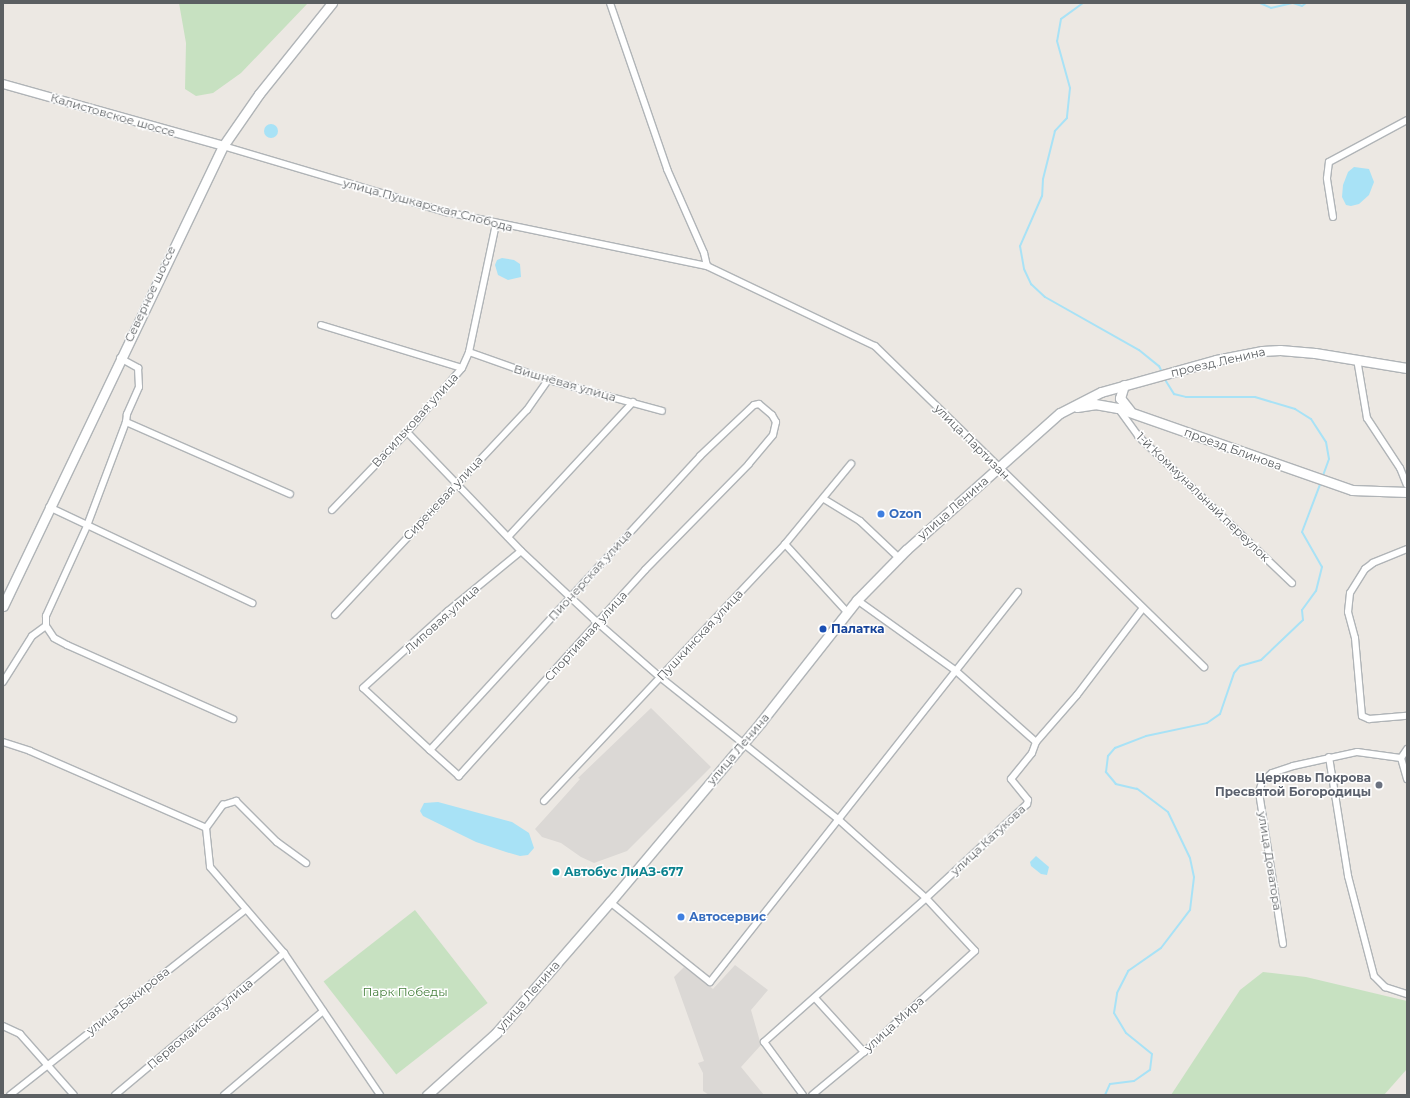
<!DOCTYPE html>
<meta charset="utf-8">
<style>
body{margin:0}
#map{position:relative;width:1410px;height:1098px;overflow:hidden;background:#ece8e3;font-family:Montserrat,sans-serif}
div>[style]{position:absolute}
.industrial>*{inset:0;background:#dbd8d5}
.green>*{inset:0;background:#c7e1c1;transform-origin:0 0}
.water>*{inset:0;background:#a8e2f6}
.round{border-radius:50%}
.stream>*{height:2px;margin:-1px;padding:0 1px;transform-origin:1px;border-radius:1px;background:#a8e2f6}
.roads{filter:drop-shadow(1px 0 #b0b4b7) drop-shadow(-1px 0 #b0b4b7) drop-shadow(0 1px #b0b4b7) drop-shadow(0 -1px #b0b4b7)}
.minor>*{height:6px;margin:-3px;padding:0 3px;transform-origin:3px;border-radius:3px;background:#fff}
.tertiary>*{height:8px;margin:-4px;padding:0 4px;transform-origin:4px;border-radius:4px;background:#fff}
.secondary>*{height:9px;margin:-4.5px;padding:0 4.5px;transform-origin:4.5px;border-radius:4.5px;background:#fff}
.dots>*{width:11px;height:11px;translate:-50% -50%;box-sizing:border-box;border:2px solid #fff;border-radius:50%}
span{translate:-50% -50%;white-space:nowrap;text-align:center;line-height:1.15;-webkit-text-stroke:3px #fff;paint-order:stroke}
.street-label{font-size:12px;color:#5b5f62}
.shop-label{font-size:12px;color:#366cbe;font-weight:700}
.left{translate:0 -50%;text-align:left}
.transit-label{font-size:12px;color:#164399;font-weight:700}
.worship-label{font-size:12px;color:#5b616d;font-weight:700}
.right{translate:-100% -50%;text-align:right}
.culture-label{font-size:12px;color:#0d838f;font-weight:700}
.park-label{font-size:12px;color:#457f3c}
.frame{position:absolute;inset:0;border:4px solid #5b5f62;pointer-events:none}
</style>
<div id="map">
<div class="industrial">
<div style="clip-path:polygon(651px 708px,711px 767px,627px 851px,594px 863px,581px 857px,561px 843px,542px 837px,535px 829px,580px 779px,578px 778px)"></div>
<div style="clip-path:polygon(735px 965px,768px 990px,751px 1010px,761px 1045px,741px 1067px,764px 1095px,709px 1095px,703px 1091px,703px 1073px,698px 1063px,704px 1061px,674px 977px,684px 967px,713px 989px)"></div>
</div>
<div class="green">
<div style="clip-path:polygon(179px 3px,308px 3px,241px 73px,213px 93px,196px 96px,185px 89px,186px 43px)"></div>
<div style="left:415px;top:910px;width:118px;height:116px;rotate:52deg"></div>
<div style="clip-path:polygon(1263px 972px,1306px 977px,1407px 1001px,1407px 1069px,1384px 1095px,1171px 1095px,1240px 990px)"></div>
</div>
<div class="water">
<div class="round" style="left:264px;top:124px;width:14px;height:14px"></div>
<div style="clip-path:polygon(1354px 167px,1369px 169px,1374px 182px,1369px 195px,1359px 204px,1351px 206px,1346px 205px,1342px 197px,1343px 185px,1348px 172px)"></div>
<div style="clip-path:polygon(502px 258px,514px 260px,520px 264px,521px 277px,508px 280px,498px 275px,495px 265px,497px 260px)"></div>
<div style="clip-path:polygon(438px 802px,512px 822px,529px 833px,534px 848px,528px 855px,520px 856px,506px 852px,476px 842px,423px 816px,420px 811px,424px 803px)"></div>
<div style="clip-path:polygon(1036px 856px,1049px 867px,1047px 875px,1041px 874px,1031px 866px,1030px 862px)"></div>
</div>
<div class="stream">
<div style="left:1083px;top:3px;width:27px;rotate:144deg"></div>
<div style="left:1061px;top:19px;width:22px;rotate:100deg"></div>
<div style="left:1057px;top:41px;width:49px;rotate:74.5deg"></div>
<div style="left:1070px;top:88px;width:30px;rotate:96deg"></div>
<div style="left:1067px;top:118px;width:18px;rotate:133deg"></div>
<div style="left:1055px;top:131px;width:49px;rotate:104deg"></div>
<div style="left:1043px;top:179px;width:17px;rotate:93deg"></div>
<div style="left:1042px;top:196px;width:55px;rotate:113.7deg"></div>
<div style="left:1020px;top:246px;width:23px;rotate:80deg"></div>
<div style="left:1024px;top:269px;width:17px;rotate:65deg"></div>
<div style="left:1031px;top:284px;width:19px;rotate:43deg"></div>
<div style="left:1045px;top:297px;width:108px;rotate:29.4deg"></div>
<div style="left:1139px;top:350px;width:26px;rotate:39deg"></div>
<div style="left:1159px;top:366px;width:7px;rotate:63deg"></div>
<div style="left:1134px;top:3px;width:13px"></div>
<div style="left:1234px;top:3px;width:18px"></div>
<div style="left:1260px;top:3px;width:12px;rotate:24deg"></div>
<div style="left:1271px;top:8px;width:23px;rotate:-13deg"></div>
<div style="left:1293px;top:3px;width:9px;rotate:18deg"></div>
<div style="left:1302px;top:6px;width:5px;rotate:-37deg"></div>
<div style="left:1164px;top:378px;width:19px;rotate:58deg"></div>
<div style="left:1174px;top:394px;width:12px;rotate:14deg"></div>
<div style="left:1186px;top:397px;width:69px"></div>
<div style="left:1255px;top:397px;width:42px;rotate:16.7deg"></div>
<div style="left:1295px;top:409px;width:19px;rotate:32deg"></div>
<div style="left:1311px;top:419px;width:27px;rotate:57deg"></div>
<div style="left:1326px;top:442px;width:17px;rotate:80deg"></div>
<div style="left:1329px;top:459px;width:20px;rotate:110deg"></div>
<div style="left:1105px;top:1095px;width:12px;rotate:-66deg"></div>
<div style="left:1110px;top:1084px;width:24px;rotate:-7deg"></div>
<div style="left:1134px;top:1081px;width:19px;rotate:-35deg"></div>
<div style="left:1150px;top:1070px;width:16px;rotate:-83deg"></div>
<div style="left:1152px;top:1054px;width:33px;rotate:-141deg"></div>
<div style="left:1126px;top:1033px;width:23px;rotate:-121deg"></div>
<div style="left:1114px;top:1013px;width:20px;rotate:-81deg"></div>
<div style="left:1117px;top:993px;width:25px;rotate:-63deg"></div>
<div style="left:1128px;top:971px;width:40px;rotate:-34.9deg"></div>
<div style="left:1161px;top:948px;width:48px;rotate:-52.7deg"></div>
<div style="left:1190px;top:910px;width:33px;rotate:-83deg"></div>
<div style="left:1194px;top:877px;width:19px;rotate:-102deg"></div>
<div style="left:1190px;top:858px;width:51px;rotate:-115.6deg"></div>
<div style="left:1168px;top:812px;width:39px;rotate:-143deg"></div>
<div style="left:1137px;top:789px;width:22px;rotate:-167deg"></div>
<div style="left:1116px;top:784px;width:16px;rotate:-130deg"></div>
<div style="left:1106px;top:772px;width:16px;rotate:-83deg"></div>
<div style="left:1108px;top:756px;width:11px;rotate:-49deg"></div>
<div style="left:1115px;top:748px;width:33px;rotate:-21deg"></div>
<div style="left:1146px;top:736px;width:62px;rotate:-12deg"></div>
<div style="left:1207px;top:723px;width:16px;rotate:-35deg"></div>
<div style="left:1220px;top:714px;width:43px;rotate:-71.1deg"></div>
<div style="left:1234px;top:673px;width:9px;rotate:-49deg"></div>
<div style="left:1240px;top:666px;width:22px;rotate:-16deg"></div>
<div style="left:1261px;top:660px;width:58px;rotate:-43.6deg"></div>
<div style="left:1303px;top:620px;width:10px;rotate:-96deg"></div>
<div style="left:1302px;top:610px;width:24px;rotate:-54deg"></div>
<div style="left:1316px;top:591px;width:25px;rotate:-76deg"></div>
<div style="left:1322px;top:567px;width:40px;rotate:-119.7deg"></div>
<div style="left:1302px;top:532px;width:53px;rotate:-69.2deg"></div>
</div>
<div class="roads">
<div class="minor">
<div style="left:610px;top:3px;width:176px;rotate:71deg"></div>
<div style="left:667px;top:169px;width:92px;rotate:66.2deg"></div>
<div style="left:704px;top:253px;width:13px;rotate:77deg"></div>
<div style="left:223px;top:146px;width:233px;rotate:16.5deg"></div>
<div style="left:446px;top:212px;width:267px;rotate:11.7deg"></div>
<div style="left:707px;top:266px;width:186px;rotate:25.5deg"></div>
<div style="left:875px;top:346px;width:460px;rotate:44.3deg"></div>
<div style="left:1333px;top:217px;width:39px;rotate:-99deg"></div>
<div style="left:1327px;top:178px;width:16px;rotate:-83deg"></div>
<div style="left:1329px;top:162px;width:89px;rotate:-28.3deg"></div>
<div style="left:321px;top:325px;width:147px;rotate:17deg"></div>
<div style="left:469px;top:352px;width:84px;rotate:19.5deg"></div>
<div style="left:548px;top:380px;width:118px;rotate:15.2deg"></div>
<div style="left:120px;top:358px;width:21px;rotate:29deg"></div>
<div style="left:138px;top:368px;width:19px;rotate:87deg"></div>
<div style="left:139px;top:387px;width:30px;rotate:114deg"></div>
<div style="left:127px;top:414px;width:8px;rotate:97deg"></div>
<div style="left:126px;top:422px;width:111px;rotate:110.6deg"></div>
<div style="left:87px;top:526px;width:99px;rotate:114.5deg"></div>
<div style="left:46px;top:616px;width:10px;rotate:90deg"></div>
<div style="left:46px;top:626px;width:14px;rotate:56deg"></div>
<div style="left:54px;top:638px;width:15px;rotate:28deg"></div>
<div style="left:67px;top:645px;width:182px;rotate:24deg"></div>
<div style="left:1357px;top:359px;width:60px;rotate:80.4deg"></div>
<div style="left:1367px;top:418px;width:60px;rotate:56.6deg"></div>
<div style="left:1400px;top:468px;width:18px;rotate:68deg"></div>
<div style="left:1118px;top:408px;width:34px;rotate:54deg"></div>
<div style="left:1138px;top:436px;width:213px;rotate:43.7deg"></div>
<div style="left:126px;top:422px;width:179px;rotate:23.7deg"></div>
<div style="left:407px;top:432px;width:165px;rotate:46.2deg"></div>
<div style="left:521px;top:551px;width:105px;rotate:43.1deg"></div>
<div style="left:598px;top:623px;width:82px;rotate:41.1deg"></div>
<div style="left:660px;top:677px;width:229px;rotate:38.6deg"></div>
<div style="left:839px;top:820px;width:117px;rotate:41.9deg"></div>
<div style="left:926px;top:898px;width:72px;rotate:47.2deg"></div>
<div style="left:975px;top:951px;width:150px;rotate:137.7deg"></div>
<div style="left:864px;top:1052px;width:67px;rotate:140.4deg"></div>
<div style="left:824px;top:499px;width:42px;rotate:31.4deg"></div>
<div style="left:860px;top:521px;width:52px;rotate:43.5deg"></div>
<div style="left:49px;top:507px;width:225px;rotate:25.3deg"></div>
<div style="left:332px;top:510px;width:108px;rotate:-46.1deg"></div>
<div style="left:407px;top:432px;width:84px;rotate:-49.3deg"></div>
<div style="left:462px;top:368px;width:17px;rotate:-66deg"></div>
<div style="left:469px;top:352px;width:131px;rotate:-78.1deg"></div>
<div style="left:508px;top:537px;width:184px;rotate:-47.2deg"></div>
<div style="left:785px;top:544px;width:92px;rotate:47.6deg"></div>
<div style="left:1407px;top:549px;width:37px;rotate:158deg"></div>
<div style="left:1373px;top:563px;width:10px;rotate:143deg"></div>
<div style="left:1365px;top:569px;width:28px;rotate:122deg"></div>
<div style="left:1350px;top:593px;width:19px;rotate:96deg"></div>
<div style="left:1348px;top:612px;width:27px;rotate:75deg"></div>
<div style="left:1355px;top:638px;width:78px;rotate:84.9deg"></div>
<div style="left:1362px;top:716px;width:8px;rotate:23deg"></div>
<div style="left:1369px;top:719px;width:38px;rotate:-5deg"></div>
<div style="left:857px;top:600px;width:122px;rotate:35.6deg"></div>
<div style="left:956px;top:671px;width:107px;rotate:41.6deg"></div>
<div style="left:335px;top:615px;width:281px;rotate:-46.9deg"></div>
<div style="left:527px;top:410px;width:37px;rotate:-55deg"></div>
<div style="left:3px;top:682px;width:54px;rotate:-57.8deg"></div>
<div style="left:32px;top:636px;width:17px;rotate:-36deg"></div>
<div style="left:3px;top:742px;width:28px;rotate:18deg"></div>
<div style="left:30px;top:751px;width:192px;rotate:23.6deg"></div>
<div style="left:206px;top:828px;width:39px;rotate:84deg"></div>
<div style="left:210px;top:867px;width:113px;rotate:49.3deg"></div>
<div style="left:284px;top:953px;width:171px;rotate:55.9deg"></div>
<div style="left:430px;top:750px;width:399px;rotate:-47.4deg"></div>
<div style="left:700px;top:456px;width:74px;rotate:-43.4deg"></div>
<div style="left:754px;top:405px;width:5px;rotate:-11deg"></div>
<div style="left:759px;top:404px;width:17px;rotate:40deg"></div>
<div style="left:772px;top:415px;width:8px;rotate:60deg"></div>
<div style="left:776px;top:422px;width:13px;rotate:103deg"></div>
<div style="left:773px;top:435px;width:38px;rotate:130deg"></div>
<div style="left:749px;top:464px;width:148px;rotate:134.5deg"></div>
<div style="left:645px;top:570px;width:278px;rotate:132.1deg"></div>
<div style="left:459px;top:776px;width:39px;rotate:-138deg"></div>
<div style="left:430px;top:750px;width:91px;rotate:-137.2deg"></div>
<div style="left:363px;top:688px;width:115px;rotate:-42.2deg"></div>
<div style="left:448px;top:611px;width:94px;rotate:-39.4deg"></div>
<div style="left:1329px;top:757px;width:121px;rotate:80.9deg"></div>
<div style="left:1348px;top:876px;width:103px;rotate:75.4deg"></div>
<div style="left:1374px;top:976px;width:16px;rotate:45deg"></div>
<div style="left:1385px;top:987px;width:23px;rotate:18deg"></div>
<div style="left:1401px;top:758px;width:22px;rotate:74deg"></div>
<div style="left:1401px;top:758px;width:11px;rotate:-56deg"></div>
<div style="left:544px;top:801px;width:352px;rotate:-46.8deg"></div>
<div style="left:785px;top:544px;width:104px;rotate:-50.5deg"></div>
<div style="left:206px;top:828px;width:29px;rotate:-54deg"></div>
<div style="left:223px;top:805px;width:14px;rotate:-17deg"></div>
<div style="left:236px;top:801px;width:58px;rotate:45deg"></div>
<div style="left:277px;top:842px;width:36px;rotate:36deg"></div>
<div style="left:610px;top:902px;width:128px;rotate:38.7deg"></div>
<div style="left:710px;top:982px;width:497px;rotate:-51.7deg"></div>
<div style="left:1283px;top:944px;width:154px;rotate:-99deg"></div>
<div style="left:1259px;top:792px;width:10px;rotate:-73deg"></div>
<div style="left:1262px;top:782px;width:13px;rotate:-42deg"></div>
<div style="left:1272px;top:773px;width:22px;rotate:-18deg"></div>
<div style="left:1293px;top:766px;width:66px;rotate:-12.3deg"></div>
<div style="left:1357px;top:752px;width:44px;rotate:7.8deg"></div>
<div style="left:815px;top:998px;width:73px;rotate:47.8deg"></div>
<div style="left:3px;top:1026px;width:19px;rotate:25deg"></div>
<div style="left:20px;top:1034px;width:81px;rotate:48.5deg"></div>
<div style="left:10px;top:1095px;width:300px;rotate:-38.2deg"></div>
<div style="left:115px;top:1095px;width:221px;rotate:-40deg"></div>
<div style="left:224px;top:1095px;width:130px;rotate:-40.3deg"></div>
<div style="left:803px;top:1095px;width:66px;rotate:-126.3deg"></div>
<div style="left:764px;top:1042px;width:217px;rotate:-41.6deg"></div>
<div style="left:926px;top:898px;width:138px;rotate:-42.9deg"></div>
<div style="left:1027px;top:804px;width:4px;rotate:-76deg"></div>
<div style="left:1028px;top:800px;width:27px;rotate:-129deg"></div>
<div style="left:1011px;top:779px;width:33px;rotate:-51deg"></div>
<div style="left:1032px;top:753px;width:12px;rotate:-70deg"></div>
<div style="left:1036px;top:742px;width:62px;rotate:-48.9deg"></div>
<div style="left:1077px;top:695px;width:109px;rotate:-52.8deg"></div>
</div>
<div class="tertiary">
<div style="left:3px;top:84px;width:229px;rotate:15.7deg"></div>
</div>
<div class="secondary">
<div style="left:1124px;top:385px;width:14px;rotate:107deg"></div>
<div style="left:1120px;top:398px;width:16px;rotate:52deg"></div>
<div style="left:1077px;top:407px;width:18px;rotate:-9deg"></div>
<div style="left:1095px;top:404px;width:23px;rotate:10deg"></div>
<div style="left:1118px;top:408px;width:248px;rotate:19.3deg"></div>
<div style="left:1352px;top:490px;width:55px;rotate:2.1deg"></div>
<div style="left:3px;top:606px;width:510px;rotate:-64.44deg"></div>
<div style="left:223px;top:146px;width:63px;rotate:-55.3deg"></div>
<div style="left:259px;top:94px;width:117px;rotate:-51.3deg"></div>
<div style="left:427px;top:1095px;width:93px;rotate:-41.9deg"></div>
<div style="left:496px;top:1033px;width:174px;rotate:-49deg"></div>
<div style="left:610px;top:902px;width:235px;rotate:-50deg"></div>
<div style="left:761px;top:722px;width:155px;rotate:-51.8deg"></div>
<div style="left:857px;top:600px;width:70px;rotate:-45.6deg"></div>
<div style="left:906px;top:550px;width:206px;rotate:-41.7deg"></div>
<div style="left:1060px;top:413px;width:46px;rotate:-27.1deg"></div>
<div style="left:1101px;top:392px;width:119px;rotate:-15.5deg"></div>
<div style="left:1216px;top:360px;width:47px;rotate:-11.1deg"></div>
<div style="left:1262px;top:351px;width:18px;rotate:-3deg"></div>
<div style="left:1280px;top:350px;width:35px;rotate:5deg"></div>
<div style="left:1315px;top:353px;width:93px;rotate:9.3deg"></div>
</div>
</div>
<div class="dots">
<div style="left:881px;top:514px;background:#3f7fe0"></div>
<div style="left:823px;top:629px;background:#1a4fb4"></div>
<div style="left:1379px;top:785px;background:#6b7280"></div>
<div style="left:556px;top:872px;background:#0f9aa8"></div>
<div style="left:681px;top:917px;background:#3f7fe0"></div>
</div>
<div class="street-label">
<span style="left:113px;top:115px;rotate:16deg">Калистовское шоссе</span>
<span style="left:428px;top:205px;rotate:15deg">улица Пушкарская Слобода</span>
<span style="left:150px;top:294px;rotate:-65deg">Северное шоссе</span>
<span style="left:1218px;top:362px;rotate:-13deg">проезд Ленина</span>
<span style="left:565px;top:383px;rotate:16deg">Вишнёвая улица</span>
<span style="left:415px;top:420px;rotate:-48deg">Васильковая улица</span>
<span style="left:972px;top:442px;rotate:45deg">улица Партизан</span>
<span style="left:1233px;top:449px;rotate:20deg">проезд Блинова</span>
<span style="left:1203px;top:497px;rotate:44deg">1-й Коммунальный переулок</span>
<span style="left:443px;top:498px;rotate:-47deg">Сиреневая улица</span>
<span style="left:953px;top:508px;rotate:-41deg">улица Ленина</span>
<span style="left:590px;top:575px;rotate:-48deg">Пионерская улица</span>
<span style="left:442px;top:619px;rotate:-42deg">Липовая улица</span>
<span style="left:700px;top:635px;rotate:-47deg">Пушкинская улица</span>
<span style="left:586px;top:636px;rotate:-48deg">Спортивная улица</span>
<span style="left:738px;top:749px;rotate:-50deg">улица Ленина</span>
<span style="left:988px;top:840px;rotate:-43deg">улица Катукова</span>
<span style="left:1270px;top:861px;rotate:81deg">улица Доватора</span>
<span style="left:528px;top:996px;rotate:-49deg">улица Ленина</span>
<span style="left:128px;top:1001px;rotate:-38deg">улица Бакирова</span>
<span style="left:200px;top:1024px;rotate:-40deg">Первомайская улица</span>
<span style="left:894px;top:1024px;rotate:-42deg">улица Мира</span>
</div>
<div class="shop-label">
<span class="left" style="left:889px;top:514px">Ozon</span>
<span class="left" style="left:689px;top:917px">Автосервис</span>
</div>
<div class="transit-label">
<span class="left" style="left:831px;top:629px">Палатка</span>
</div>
<div class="worship-label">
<span class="right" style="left:1371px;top:785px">Церковь Покрова<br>Пресвятой Богородицы</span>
</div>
<div class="culture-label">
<span class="left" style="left:564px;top:872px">Автобус ЛиАЗ-677</span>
</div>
<div class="park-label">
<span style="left:405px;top:992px">Парк Победы</span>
</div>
<div class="frame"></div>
</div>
